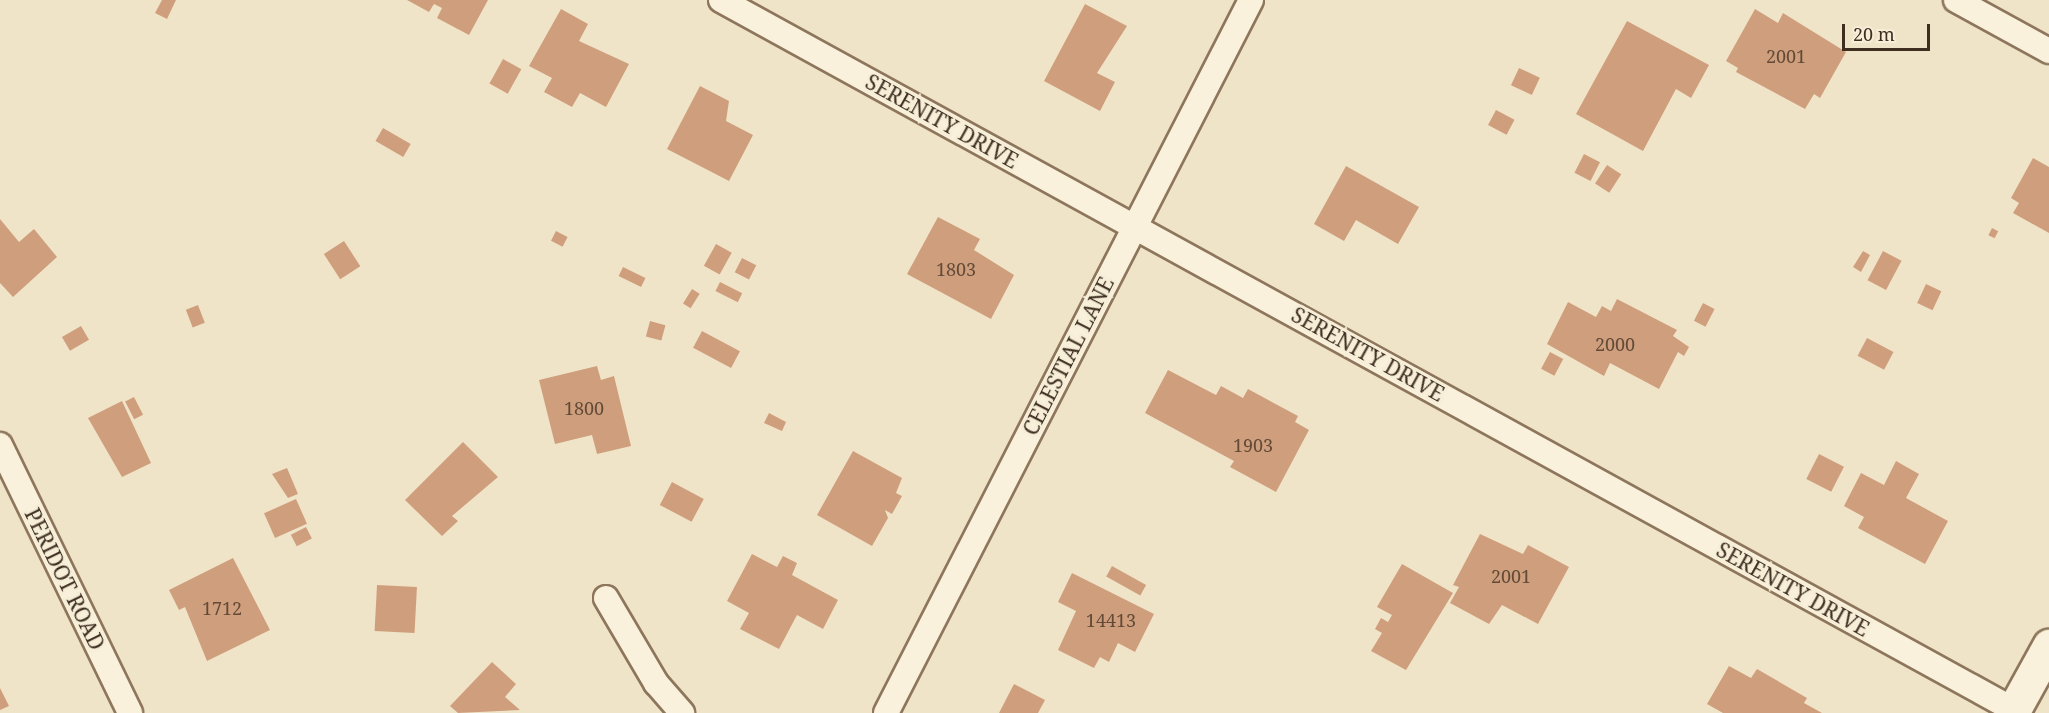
<!DOCTYPE html>
<style>
body{margin:0}
#map{position:relative;width:2049px;height:713px;overflow:hidden;background:#f0e4c8;font-family:"Noto Serif",serif}
div>[style]{position:absolute}
.building>*{inset:0;background:#cf9f7d;transform-origin:0 0}
.roads{filter:drop-shadow(2px 0 #8d765c) drop-shadow(-2px 0 #8d765c) drop-shadow(0 2px #8d765c) drop-shadow(0 -2px #8d765c)}
.street>*{height:24px;margin:-12px;padding:0 12px;transform-origin:12px;border-radius:12px;background:#faf1dc}
.secondary>*{height:33px;margin:-16.5px;padding:0 16.5px;transform-origin:16.5px;border-radius:16.5px;background:#faf1dc}
span{translate:-50% -50%;white-space:nowrap;text-align:center;line-height:1.15;-webkit-text-stroke:6px #f7eed8;paint-order:stroke}
.number-label{font-size:18px;color:#624a37}
.number-label span{-webkit-text-stroke-width:0}
.street-label{font-size:21px;color:#3d2e20}
.scale{position:absolute;left:1842px;top:24px;width:88px;height:27px;box-sizing:border-box;border:3px solid #3d2e20;border-top:0;padding-left:8px;font-size:18px;line-height:21px;white-space:nowrap;color:#3d2e20;-webkit-text-stroke:4px #f7eed8;paint-order:stroke}
</style>
<div id="map">
<div class="building">
<div style="clip-path:polygon(162px 0,176px 0,167px 19px,155px 13px)"></div>
<div style="clip-path:polygon(407px 0,488px 0,469px 35px,437px 18px,442px 8px,434px 4px,429px 12px)"></div>
<div style="clip-path:polygon(1085px 4px,1127px 26px,1097px 73px,1115px 82px,1100px 111px,1044px 81px)"></div>
<div style="clip-path:polygon(561px 9px,588px 24px,579px 41px,629px 64px,606px 107px,580px 93px,572px 107px,544px 92px,552px 78px,529px 66px)"></div>
<div style="clip-path:polygon(1755px 9px,1778px 23px,1783px 13px,1846px 52px,1820px 98px,1814px 94px,1805px 109px,1736px 72px,1738px 68px,1726px 61px)"></div>
<div style="clip-path:polygon(1627px 21px,1709px 65px,1691px 98px,1676px 89px,1643px 151px,1576px 114px)"></div>
<div style="left:503px;top:59px;width:21px;height:28px;rotate:29deg"></div>
<div style="left:1519px;top:68px;width:23px;height:19px;rotate:25deg"></div>
<div style="clip-path:polygon(700px 86px,729px 101px,726px 121px,753px 135px,729px 181px,667px 149px)"></div>
<div style="left:1496px;top:110px;width:21px;height:17px;rotate:28deg"></div>
<div style="left:383px;top:128px;width:32px;height:15px;rotate:30deg"></div>
<div style="left:1584px;top:154px;width:18px;height:21px;rotate:27deg"></div>
<div style="clip-path:polygon(2033px 158px,2049px 167px,2049px 233px,2013px 213px,2019px 203px,2011px 198px)"></div>
<div style="left:1607px;top:165px;width:17px;height:22px;rotate:33deg"></div>
<div style="clip-path:polygon(1346px 166px,1419px 207px,1398px 244px,1356px 220px,1344px 241px,1314px 224px)"></div>
<div style="clip-path:polygon(938px 217px,980px 239px,974px 250px,1014px 275px,991px 319px,907px 274px)"></div>
<div style="clip-path:polygon(0 219px,19px 242px,34px 229px,57px 257px,13px 297px,0 283px)"></div>
<div style="left:1992px;top:228px;width:7px;height:8px;rotate:27deg"></div>
<div style="left:556px;top:231px;width:13px;height:11px;rotate:27deg"></div>
<div style="left:344px;top:241px;width:30px;height:24px;rotate:57deg"></div>
<div style="left:716px;top:244px;width:18px;height:25px;rotate:29deg"></div>
<div style="clip-path:polygon(1863px 251px,1870px 255px,1861px 272px,1853px 267px)"></div>
<div style="left:1883px;top:251px;width:21px;height:33px;rotate:28deg"></div>
<div style="left:742px;top:258px;width:16px;height:16px;rotate:27deg"></div>
<div style="left:623px;top:267px;width:25px;height:10px;rotate:26deg"></div>
<div style="left:720px;top:282px;width:25px;height:10px;rotate:27deg"></div>
<div style="left:1926px;top:284px;width:17px;height:21px;rotate:25deg"></div>
<div style="left:692px;top:289px;width:9px;height:17px;rotate:32deg"></div>
<div style="clip-path:polygon(1617px 299px,1677px 330px,1673px 336px,1689px 347px,1684px 356px,1678px 352px,1659px 389px,1610px 363px,1604px 376px,1547px 344px,1568px 302px,1596px 317px,1602px 306px,1611px 311px)"></div>
<div style="left:1703px;top:303px;width:13px;height:20px;rotate:27deg"></div>
<div style="left:198px;top:305px;width:19px;height:13px;rotate:69deg"></div>
<div style="left:650px;top:321px;width:16px;height:16px;rotate:15deg"></div>
<div style="left:81px;top:326px;width:16px;height:22px;rotate:60deg"></div>
<div style="left:702px;top:331px;width:43px;height:19px;rotate:28deg"></div>
<div style="left:1867px;top:338px;width:30px;height:20px;rotate:28deg"></div>
<div style="left:1550px;top:352px;width:15px;height:19px;rotate:28deg"></div>
<div style="clip-path:polygon(597px 366px,601px 380px,614px 376px,631px 446px,597px 454px,592px 435px,555px 444px,539px 380px)"></div>
<div style="clip-path:polygon(1168px 370px,1216px 395px,1221px 386px,1243px 398px,1248px 389px,1298px 416px,1295px 422px,1309px 430px,1276px 492px,1230px 467px,1234px 461px,1145px 413px)"></div>
<div style="left:134px;top:397px;width:20px;height:10px;rotate:63deg"></div>
<div style="clip-path:polygon(122px 401px,151px 463px,122px 477px,88px 418px)"></div>
<div style="clip-path:polygon(769px 413px,786px 422px,782px 431px,764px 423px)"></div>
<div style="clip-path:polygon(463px 442px,498px 477px,452px 516px,458px 521px,442px 536px,405px 500px)"></div>
<div style="clip-path:polygon(853px 451px,902px 478px,896px 493px,902px 496px,892px 514px,885px 510px,888px 518px,872px 546px,817px 515px)"></div>
<div style="left:1819px;top:454px;width:28px;height:28px;rotate:27deg"></div>
<div style="clip-path:polygon(1896px 461px,1919px 474px,1906px 498px,1948px 521px,1925px 564px,1858px 528px,1864px 517px,1844px 506px,1861px 473px,1884px 485px)"></div>
<div style="clip-path:polygon(287px 468px,298px 494px,288px 498px,272px 474px)"></div>
<div style="left:672px;top:482px;width:36px;height:26px;rotate:28deg"></div>
<div style="left:296px;top:499px;width:27px;height:35px;rotate:66deg"></div>
<div style="left:306px;top:527px;width:13px;height:17px;rotate:63deg"></div>
<div style="clip-path:polygon(1480px 534px,1523px 554px,1528px 545px,1569px 567px,1538px 624px,1502px 605px,1489px 624px,1450px 603px,1459px 587px,1453px 585px)"></div>
<div style="clip-path:polygon(752px 554px,777px 567px,783px 556px,797px 563px,792px 575px,838px 600px,823px 629px,797px 615px,779px 649px,740px 629px,749px 613px,727px 601px)"></div>
<div style="clip-path:polygon(233px 558px,270px 630px,207px 661px,185px 607px,179px 610px,169px 590px)"></div>
<div style="clip-path:polygon(1402px 564px,1453px 593px,1406px 670px,1371px 651px,1382px 633px,1375px 629px,1381px 618px,1388px 622px,1392px 615px,1377px 607px)"></div>
<div style="left:1112px;top:566px;width:39px;height:12px;rotate:29deg"></div>
<div style="clip-path:polygon(1072px 573px,1154px 614px,1135px 652px,1118px 643px,1109px 662px,1100px 657px,1094px 668px,1058px 650px,1076px 611px,1058px 602px)"></div>
<div style="left:377px;top:585px;width:40px;height:46px;rotate:3deg"></div>
<div style="clip-path:polygon(492px 662px,516px 684px,505px 697px,520px 710px,458px 713px,450px 706px)"></div>
<div style="clip-path:polygon(1729px 666px,1751px 678px,1757px 669px,1807px 698px,1804px 703px,1822px 713px,1723px 713px,1707px 704px)"></div>
<div style="clip-path:polygon(1014px 684px,1045px 700px,1038px 713px,999px 713px)"></div>
<div style="clip-path:polygon(0 688px,9px 706px,0 710px)"></div>
</div>
<div class="roads">
<div class="street">
<div style="left:721px;top:0;width:1475px;rotate:28.77deg"></div>
<div style="left:1956px;top:0;width:106px;rotate:28.7deg"></div>
<div style="left:0;top:445px;width:298px;rotate:64.1deg"></div>
<div style="left:606px;top:598px;width:99px;rotate:59.5deg"></div>
<div style="left:656px;top:683px;width:40px;rotate:49deg"></div>
<div style="left:886px;top:713px;width:801px;rotate:-62.89deg"></div>
</div>
<div class="secondary">
<div style="left:2012px;top:713px;width:77px;rotate:-61.1deg"></div>
</div>
</div>
<div class="number-label">
<span style="left:1786px;top:56px">2001</span>
<span style="left:956px;top:269px">1803</span>
<span style="left:1615px;top:344px">2000</span>
<span style="left:584px;top:408px">1800</span>
<span style="left:1253px;top:445px">1903</span>
<span style="left:1511px;top:576px">2001</span>
<span style="left:222px;top:608px">1712</span>
<span style="left:1111px;top:620px">14413</span>
</div>
<div class="street-label">
<span style="left:942px;top:121px;rotate:29deg">SERENITY DRIVE</span>
<span style="left:1368px;top:354px;rotate:29deg">SERENITY DRIVE</span>
<span style="left:1068px;top:356px;rotate:-63deg">CELESTIAL LANE</span>
<span style="left:65px;top:579px;rotate:64deg">PERIDOT ROAD</span>
<span style="left:1793px;top:589px;rotate:29deg">SERENITY DRIVE</span>
</div>
<div class="scale">20 m</div>
</div>
